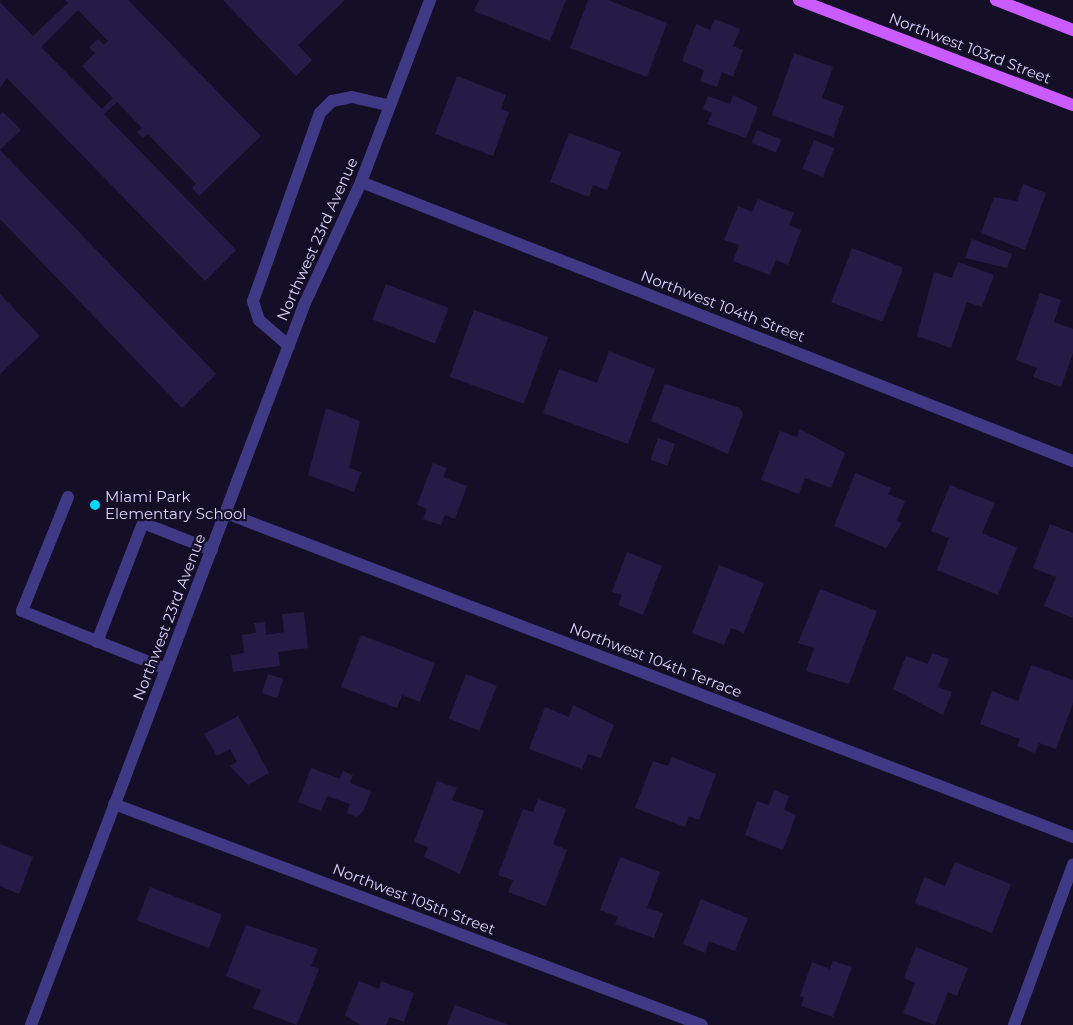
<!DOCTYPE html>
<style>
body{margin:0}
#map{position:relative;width:1073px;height:1025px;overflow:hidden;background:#140f26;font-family:Montserrat,sans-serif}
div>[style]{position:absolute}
.building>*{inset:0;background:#261b47;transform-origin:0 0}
.minor>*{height:12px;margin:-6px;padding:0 6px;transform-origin:6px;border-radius:6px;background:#403986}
.major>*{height:12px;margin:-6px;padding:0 6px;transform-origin:6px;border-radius:6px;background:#ca5bff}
.dots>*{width:14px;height:14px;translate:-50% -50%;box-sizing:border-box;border:2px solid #140f26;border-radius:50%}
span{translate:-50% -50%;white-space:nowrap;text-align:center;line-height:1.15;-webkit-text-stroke:4.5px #140f26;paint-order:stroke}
.street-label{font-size:15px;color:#dbd4ff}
.poi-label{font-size:15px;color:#dbd4ff}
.left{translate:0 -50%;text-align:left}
</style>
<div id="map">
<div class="building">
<div style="clip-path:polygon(evenodd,65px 0,128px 0,261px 136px,199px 196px,192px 188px,196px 184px,148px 134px,143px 138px,137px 132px,142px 128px,117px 102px,104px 114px,236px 250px,205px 281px,7px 78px,0 88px,0 2px,33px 36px,68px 3px,65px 0,78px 10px,108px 41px,104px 45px,98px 39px,89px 47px,95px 53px,82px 66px,113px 98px,102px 109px,41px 47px,78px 10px)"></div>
<div style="clip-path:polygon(223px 0,345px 0,298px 45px,312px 60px,296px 76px)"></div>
<div style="clip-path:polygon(479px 0,566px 0,550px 41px,474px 11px)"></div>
<div style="clip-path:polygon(588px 0,608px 0,667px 23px,647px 77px,570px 48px)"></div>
<div style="clip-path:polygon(715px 19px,740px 29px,733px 46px,743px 50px,733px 77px,722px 72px,717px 87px,700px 81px,704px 70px,682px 61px,696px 24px,710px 30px)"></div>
<div style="clip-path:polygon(794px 53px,833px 67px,822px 98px,844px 106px,833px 137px,772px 115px)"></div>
<div style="clip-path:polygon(457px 76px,506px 95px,501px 109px,509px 112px,493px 156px,435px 134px)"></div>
<div style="clip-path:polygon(733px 95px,758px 107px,746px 138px,707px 124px,712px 113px,703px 109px,708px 96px,730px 104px)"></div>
<div style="clip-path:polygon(3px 112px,21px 130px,0 150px,216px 374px,182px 408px,0 219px,0 115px)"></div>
<div style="left:757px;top:130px;width:26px;height:14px;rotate:21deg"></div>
<div style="clip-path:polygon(569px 133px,621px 152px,607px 190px,593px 185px,589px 197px,550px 182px)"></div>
<div style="left:814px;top:140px;width:22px;height:31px;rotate:22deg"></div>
<div style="clip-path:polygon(1023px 184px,1046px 193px,1025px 250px,981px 233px,994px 197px,1017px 201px)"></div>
<div style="clip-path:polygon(758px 199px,794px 213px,789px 225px,801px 230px,788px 265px,776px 260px,770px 275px,733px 261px,739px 245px,724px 240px,738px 206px,752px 212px)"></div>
<div style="clip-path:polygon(972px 239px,1012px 254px,1007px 268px,965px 258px)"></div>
<div style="left:852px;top:248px;width:55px;height:58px;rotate:21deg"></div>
<div style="clip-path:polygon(958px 262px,994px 275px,982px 307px,967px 302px,951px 348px,917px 336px,934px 272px,952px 278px)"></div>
<div style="left:386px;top:284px;width:67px;height:38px;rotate:21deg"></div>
<div style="clip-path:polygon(1040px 293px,1061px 300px,1054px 322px,1073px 329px,1073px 353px,1061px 387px,1033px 377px,1037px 368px,1016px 360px)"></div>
<div style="clip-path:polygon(0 294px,40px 336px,0 374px)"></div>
<div style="left:474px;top:310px;width:79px;height:71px;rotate:20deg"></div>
<div style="clip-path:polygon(609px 351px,655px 369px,628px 444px,543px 413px,559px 369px,597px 383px)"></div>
<div style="clip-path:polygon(665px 384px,740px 408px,743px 414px,728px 454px,651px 421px)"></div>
<div style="clip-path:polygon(326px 408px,360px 421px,349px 468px,361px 472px,354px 492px,308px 475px)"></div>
<div style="clip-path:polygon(800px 429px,845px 453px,831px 488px,805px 478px,799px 494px,761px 480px,780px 431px,797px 437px)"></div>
<div style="left:658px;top:438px;width:18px;height:23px;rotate:19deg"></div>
<div style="clip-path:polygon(433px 463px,447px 468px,443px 477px,467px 486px,455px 519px,445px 515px,441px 525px,423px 519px,427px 509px,417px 505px)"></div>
<div style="clip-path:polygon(855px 473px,891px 488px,888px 494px,905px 501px,897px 521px,902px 523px,886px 548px,834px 526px)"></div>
<div style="clip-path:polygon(950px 485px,995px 503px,982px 533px,1017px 548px,998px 595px,937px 570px,949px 538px,931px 531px)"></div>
<div style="clip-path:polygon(1050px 524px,1073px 533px,1073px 618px,1044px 606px,1056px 577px,1033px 568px)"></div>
<div style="clip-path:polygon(627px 552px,662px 566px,643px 615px,618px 605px,622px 595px,612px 592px)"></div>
<div style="clip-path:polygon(719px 565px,764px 583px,744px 633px,731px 628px,724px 645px,692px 633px)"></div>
<div style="clip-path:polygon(820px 589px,877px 611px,849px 684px,806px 671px,814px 648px,798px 643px)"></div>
<div style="clip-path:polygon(304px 612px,308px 648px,278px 652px,280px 666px,233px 672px,231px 655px,244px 653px,242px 635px,256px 633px,254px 623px,265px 622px,266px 635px,284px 632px,282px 614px)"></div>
<div style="clip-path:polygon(361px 635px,435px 663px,420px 702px,402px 695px,397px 708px,341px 687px)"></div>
<div style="clip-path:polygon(932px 653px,949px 659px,938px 687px,952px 692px,943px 715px,893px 689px,906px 656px,928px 664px)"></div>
<div style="clip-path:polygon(1031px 665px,1073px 680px,1073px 703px,1056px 749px,1039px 743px,1035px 753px,1017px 746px,1020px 739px,980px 724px,992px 691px,1018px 701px)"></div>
<div style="left:268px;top:674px;width:16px;height:20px;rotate:18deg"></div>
<div style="left:466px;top:674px;width:33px;height:48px;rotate:21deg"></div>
<div style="clip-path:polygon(573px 705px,614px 725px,601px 758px,588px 754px,582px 769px,529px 749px,545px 707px,569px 717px)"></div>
<div style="clip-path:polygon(238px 716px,269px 773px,248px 785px,230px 766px,237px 762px,230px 749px,217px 756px,204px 734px)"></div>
<div style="clip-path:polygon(672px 757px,716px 774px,699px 820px,689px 816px,685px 827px,635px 808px,653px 761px,668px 766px)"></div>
<div style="clip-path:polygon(311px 768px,340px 779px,343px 771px,353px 775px,350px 783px,371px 791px,364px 810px,357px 817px,347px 813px,350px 804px,327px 796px,321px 811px,298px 802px)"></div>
<div style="clip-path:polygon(437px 781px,457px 788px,452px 800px,484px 811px,460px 874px,424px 857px,428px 847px,414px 842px)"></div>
<div style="clip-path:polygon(774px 790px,789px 796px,784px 810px,796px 815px,783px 850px,745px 835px,757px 801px,769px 805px)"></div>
<div style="clip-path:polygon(538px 799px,566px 809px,553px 844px,567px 850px,546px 906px,508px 892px,513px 880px,498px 875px,523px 809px,533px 812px)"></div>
<div style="clip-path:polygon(0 844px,33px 857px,19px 894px,0 886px)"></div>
<div style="clip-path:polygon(620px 857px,660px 872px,647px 908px,663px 913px,654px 938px,615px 924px,618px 917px,600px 910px)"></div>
<div style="clip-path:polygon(955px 862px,1011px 884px,992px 933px,915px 903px,924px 877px,945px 886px)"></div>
<div style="left:150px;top:887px;width:77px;height:36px;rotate:21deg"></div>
<div style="clip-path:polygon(701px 899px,748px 918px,735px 951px,709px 941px,705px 953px,683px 944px)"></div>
<div style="clip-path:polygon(246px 925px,318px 949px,311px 966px,319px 969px,297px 1025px,253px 1008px,261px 990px,226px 976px)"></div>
<div style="clip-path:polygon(916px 947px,968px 968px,957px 996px,948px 992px,935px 1025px,903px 1013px,915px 983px,904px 978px)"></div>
<div style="clip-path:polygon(833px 961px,852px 967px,833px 1017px,801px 1006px,804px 997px,800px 996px,812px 962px,830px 969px)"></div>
<div style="clip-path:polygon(359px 981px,379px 989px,381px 981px,414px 993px,404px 1022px,390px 1017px,386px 1025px,360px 1025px,345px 1015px)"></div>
<div style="clip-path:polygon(455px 1005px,509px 1025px,447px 1025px)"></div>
</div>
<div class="minor">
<div style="left:361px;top:182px;width:765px;rotate:21.4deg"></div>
<div style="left:289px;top:346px;width:40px;rotate:-139deg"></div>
<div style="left:259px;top:320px;width:20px;rotate:-108deg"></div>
<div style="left:253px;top:301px;width:200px;rotate:-70.4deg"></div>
<div style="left:320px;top:113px;width:17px;rotate:-45deg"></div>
<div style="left:332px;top:101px;width:20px;rotate:-11deg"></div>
<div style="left:352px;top:97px;width:39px;rotate:13deg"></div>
<div style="left:68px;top:497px;width:123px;rotate:112deg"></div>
<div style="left:22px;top:611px;width:155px;rotate:21.9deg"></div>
<div style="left:226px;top:513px;width:907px;rotate:20.93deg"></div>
<div style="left:97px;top:642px;width:128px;rotate:-68.9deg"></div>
<div style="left:143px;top:523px;width:74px;rotate:21.4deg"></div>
<div style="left:114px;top:804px;width:628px;rotate:20.6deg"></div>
<div style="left:31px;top:1025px;width:770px;rotate:-69.23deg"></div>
<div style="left:304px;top:305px;width:136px;rotate:-65.1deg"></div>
<div style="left:361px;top:182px;width:195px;rotate:-69.2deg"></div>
<div style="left:1014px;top:1025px;width:171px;rotate:-69.8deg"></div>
</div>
<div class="major">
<div style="left:799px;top:0;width:293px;rotate:21deg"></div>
<div style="left:996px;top:0;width:83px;rotate:21.3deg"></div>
</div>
<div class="dots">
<div style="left:95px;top:505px;background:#00d8ff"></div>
</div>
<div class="street-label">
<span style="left:970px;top:48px;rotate:21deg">Northwest 103rd Street</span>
<span style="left:317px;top:239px;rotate:-66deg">Northwest 23rd Avenue</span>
<span style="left:723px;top:306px;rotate:21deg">Northwest 104th Street</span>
<span style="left:169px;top:617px;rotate:-69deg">Northwest 23rd Avenue</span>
<span style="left:656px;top:660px;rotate:21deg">Northwest 104th Terrace</span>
<span style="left:414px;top:899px;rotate:21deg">Northwest 105th Street</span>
</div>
<div class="poi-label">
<span class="left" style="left:105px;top:505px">Miami Park<br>Elementary School</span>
</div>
</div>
